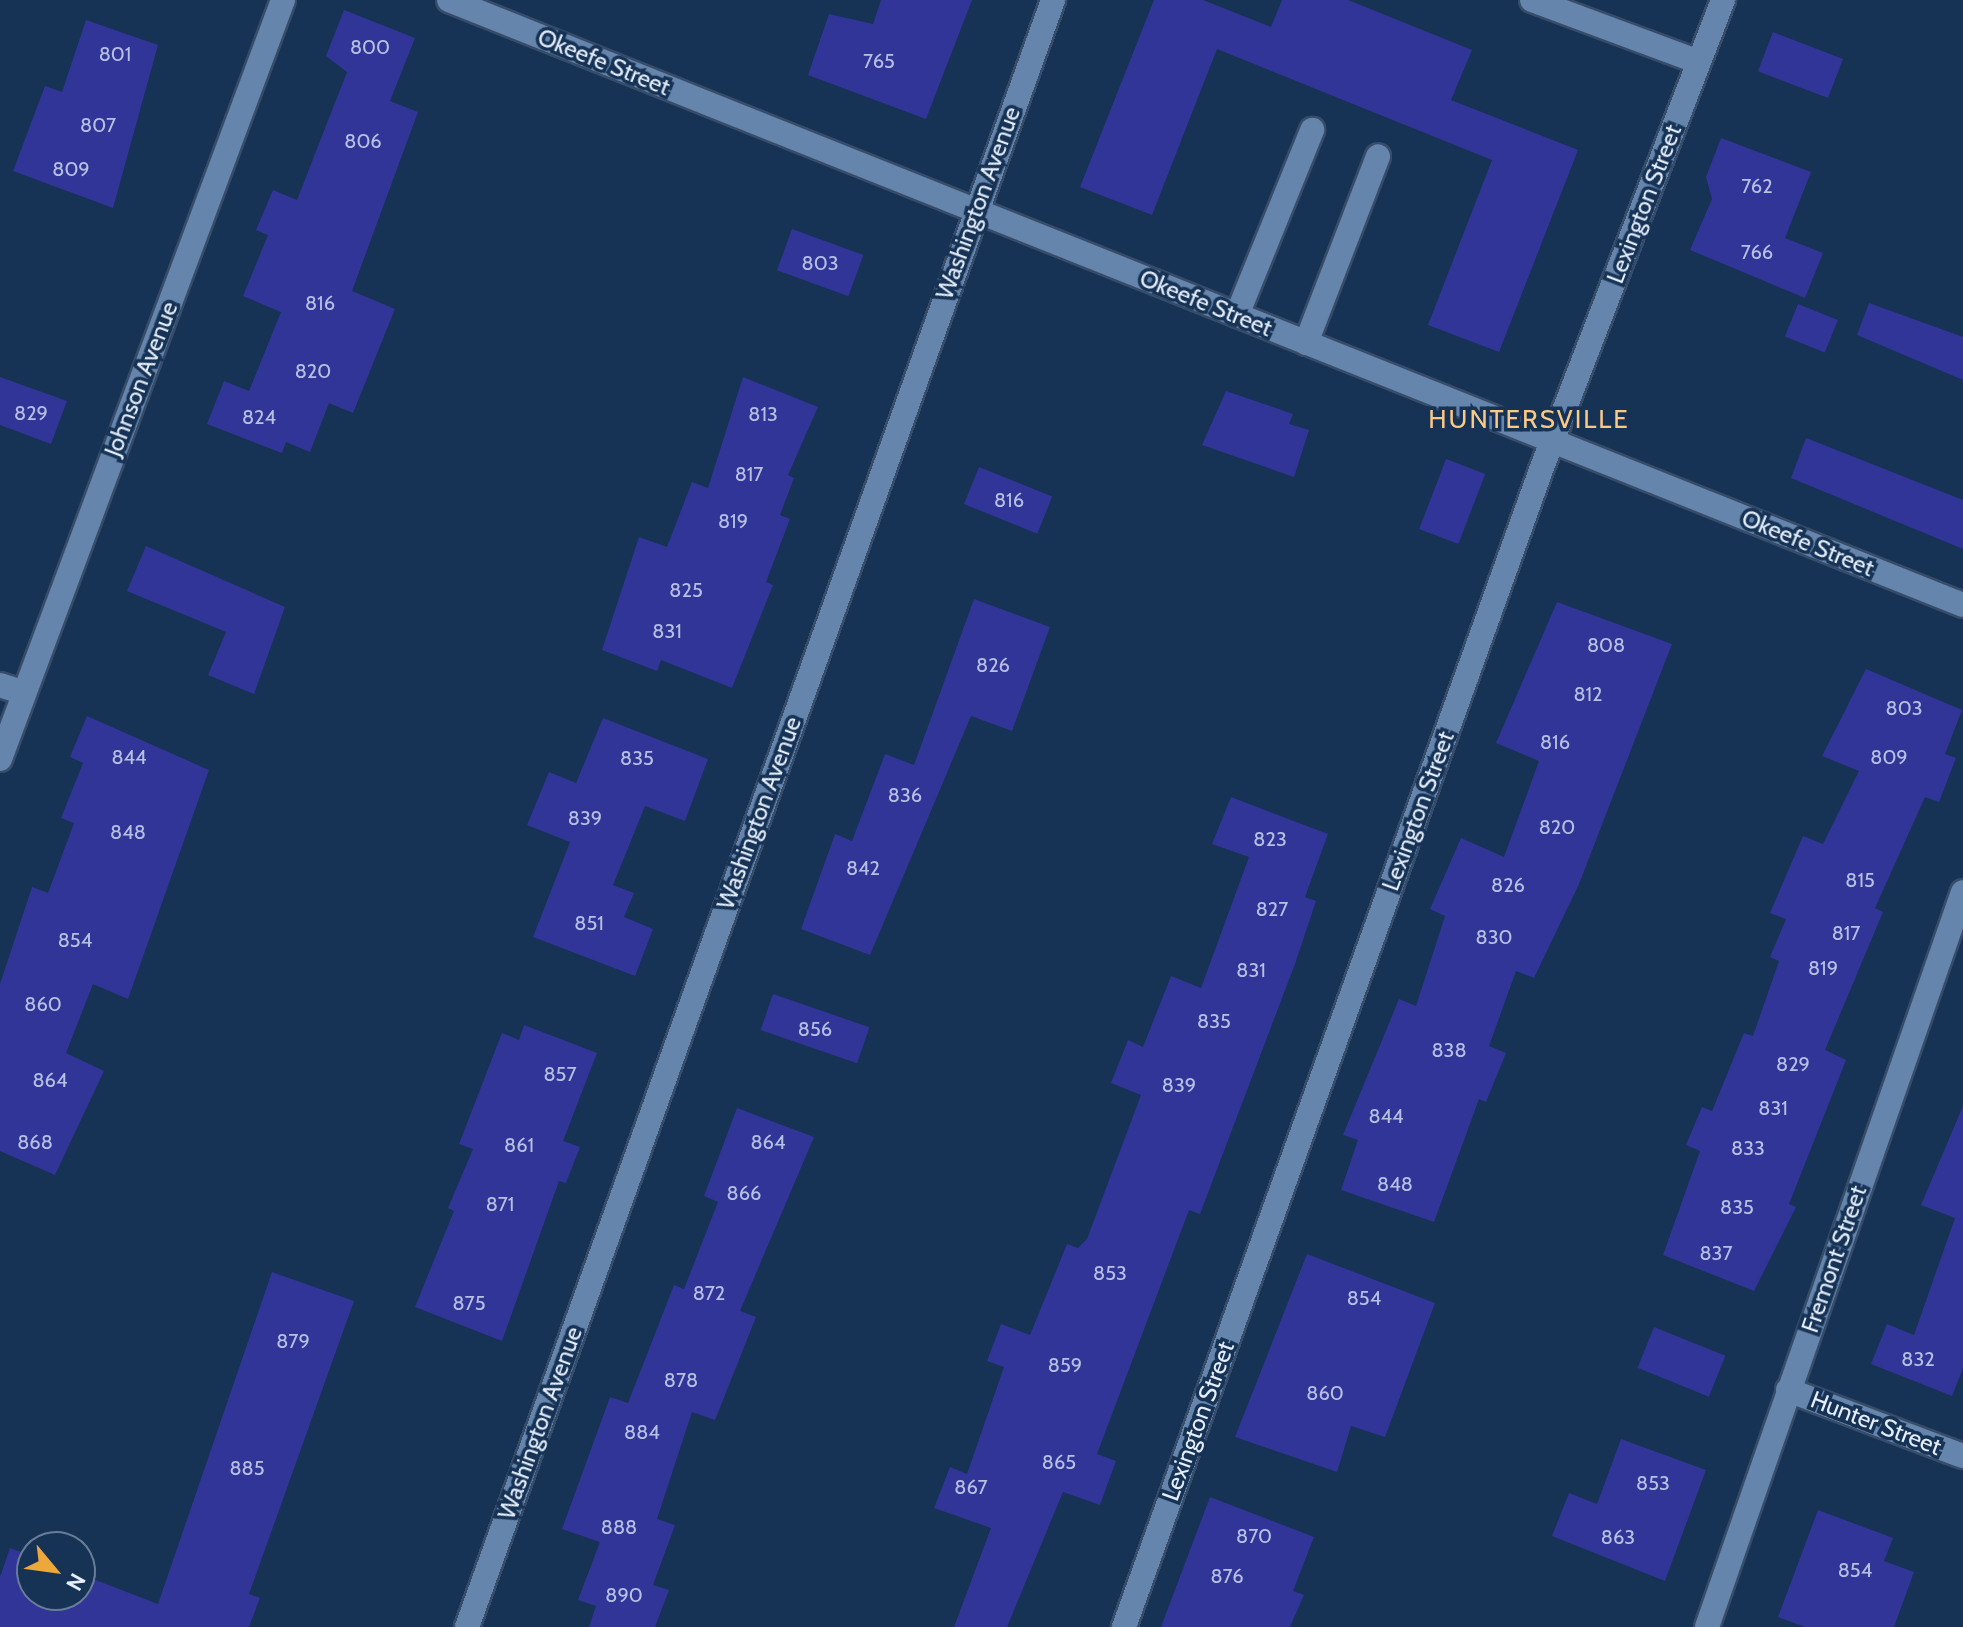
<!DOCTYPE html>
<style>
body{margin:0}
#map{position:relative;width:1963px;height:1627px;overflow:hidden;background:#163255;font-family:Cabin,sans-serif}
div>[style]{position:absolute}
.building>*{inset:0;background:#313597;transform-origin:0 0}
.roads{filter:drop-shadow(2px 0 #374c68) drop-shadow(-2px 0 #374c68) drop-shadow(0 2px #374c68) drop-shadow(0 -2px #374c68)}
.lane>*{height:24px;margin:-12px;padding:0 12px;transform-origin:12px;border-radius:12px;background:#6585ad}
.street>*{height:24px;margin:-12px;padding:0 12px;transform-origin:12px;border-radius:12px;background:#6585ad}
span{translate:-50% -50%;white-space:nowrap;text-align:center;line-height:1.15;-webkit-text-stroke:7px #163255;paint-order:stroke}
.number-label{font-size:20px;color:#b7c0e3}
.number-label span{-webkit-text-stroke-width:0}
.street-label{font-size:24px;color:#e4eefc}
.neighbourhood-label{font-size:26px;color:#fac987;letter-spacing:2px}
.north{position:absolute;left:16px;top:1531px;width:80px;height:80px;box-sizing:border-box;background:#163255;border:2px solid #687d98;border-radius:50%;rotate:119deg;font-size:22px;font-weight:700;line-height:32px;text-align:center;color:#e4eefc}
.north::after{content:'';display:block;margin:auto;width:28px;height:36px;background:#eda83b;clip-path:polygon(50% 0,100% 100%,50% 72%,0 100%)}
</style>
<div id="map">
<div class="building">
<div style="clip-path:polygon(881px 0,972px 0,926px 119px,808px 75px,829px 14px,873px 24px)"></div>
<div style="clip-path:polygon(1154px 0,1203px 0,1271px 27px,1282px 0,1348px 0,1472px 50px,1451px 100px,1578px 150px,1499px 352px,1428px 325px,1492px 160px,1217px 49px,1152px 215px,1080px 187px)"></div>
<div style="clip-path:polygon(344px 10px,415px 38px,390px 101px,418px 112px,352px 291px,395px 309px,353px 413px,329px 403px,310px 452px,286px 442px,282px 453px,207px 424px,224px 381px,249px 391px,281px 312px,243px 296px,268px 235px,256px 230px,273px 190px,297px 200px,347px 72px,326px 56px)"></div>
<div style="clip-path:polygon(86px 20px,158px 45px,113px 208px,13px 171px,45px 86px,62px 92px)"></div>
<div style="left:1773px;top:32px;width:75px;height:42px;rotate:21deg"></div>
<div style="clip-path:polygon(1721px 138px,1811px 172px,1785px 238px,1823px 253px,1805px 298px,1690px 250px,1712px 199px,1706px 177px)"></div>
<div style="left:792px;top:229px;width:76px;height:44px;rotate:20deg"></div>
<div style="clip-path:polygon(1869px 303px,1963px 337px,1963px 380px,1857px 335px)"></div>
<div style="left:1798px;top:304px;width:43px;height:35px;rotate:22deg"></div>
<div style="clip-path:polygon(0 377px,67px 401px,51px 444px,0 425px)"></div>
<div style="clip-path:polygon(743px 377px,818px 407px,788px 475px,794px 478px,780px 515px,790px 519px,766px 582px,773px 585px,732px 688px,661px 660px,657px 671px,602px 650px,639px 537px,667px 547px,692px 482px,708px 488px)"></div>
<div style="clip-path:polygon(1226px 391px,1293px 414px,1289px 424px,1309px 430px,1294px 477px,1202px 445px)"></div>
<div style="clip-path:polygon(1806px 438px,1963px 500px,1963px 549px,1791px 478px)"></div>
<div style="left:1446px;top:459px;width:42px;height:75px;rotate:21deg"></div>
<div style="left:979px;top:467px;width:79px;height:40px;rotate:22deg"></div>
<div style="clip-path:polygon(146px 546px,285px 607px,254px 694px,208px 675px,226px 632px,127px 591px)"></div>
<div style="clip-path:polygon(974px 599px,1050px 627px,1012px 731px,971px 716px,870px 955px,801px 929px,835px 834px,852px 841px,885px 754px,914px 765px)"></div>
<div style="clip-path:polygon(1557px 602px,1672px 644px,1579px 884px,1534px 978px,1516px 971px,1489px 1046px,1506px 1053px,1486px 1102px,1479px 1099px,1434px 1222px,1341px 1190px,1358px 1140px,1343px 1135px,1399px 999px,1416px 1006px,1445px 916px,1430px 909px,1461px 838px,1504px 857px,1539px 761px,1496px 743px)"></div>
<div style="clip-path:polygon(1866px 669px,1962px 710px,1945px 754px,1956px 758px,1939px 802px,1925px 797px,1875px 908px,1883px 912px,1825px 1050px,1846px 1060px,1789px 1204px,1796px 1207px,1754px 1291px,1663px 1255px,1700px 1151px,1686px 1145px,1702px 1107px,1712px 1111px,1744px 1033px,1753px 1036px,1779px 961px,1770px 957px,1786px 919px,1770px 913px,1803px 836px,1823px 844px,1859px 771px,1822px 756px)"></div>
<div style="clip-path:polygon(87px 716px,209px 770px,128px 999px,93px 984px,66px 1053px,104px 1071px,55px 1175px,0 1151px,0 984px,32px 887px,48px 893px,74px 823px,61px 818px,83px 763px,70px 757px)"></div>
<div style="clip-path:polygon(603px 718px,708px 759px,685px 821px,645px 806px,613px 885px,634px 893px,624px 917px,653px 929px,635px 976px,533px 937px,570px 842px,527px 825px,549px 772px,576px 783px)"></div>
<div style="clip-path:polygon(1231px 797px,1328px 834px,1305px 897px,1316px 901px,1295px 964px,1200px 1214px,1189px 1210px,1097px 1454px,1116px 1461px,1100px 1505px,1063px 1492px,1007px 1627px,954px 1627px,991px 1528px,934px 1508px,950px 1467px,967px 1474px,1004px 1367px,987px 1361px,1001px 1324px,1030px 1335px,1067px 1244px,1078px 1248px,1087px 1239px,1141px 1095px,1111px 1083px,1128px 1040px,1143px 1047px,1171px 976px,1201px 988px,1249px 857px,1212px 844px)"></div>
<div style="left:773px;top:994px;width:102px;height:38px;rotate:19deg"></div>
<div style="clip-path:polygon(524px 1025px,597px 1053px,563px 1141px,580px 1147px,566px 1183px,559px 1181px,502px 1341px,415px 1307px,454px 1211px,448px 1208px,473px 1149px,459px 1144px,502px 1033px,519px 1040px)"></div>
<div style="clip-path:polygon(1963px 1106px,1963px 1368px,1952px 1396px,1871px 1364px,1887px 1324px,1914px 1335px,1955px 1218px,1921px 1205px)"></div>
<div style="clip-path:polygon(737px 1108px,814px 1137px,740px 1311px,756px 1317px,715px 1420px,692px 1412px,657px 1519px,675px 1525px,653px 1585px,669px 1590px,655px 1627px,589px 1627px,596px 1606px,578px 1600px,600px 1542px,562px 1529px,610px 1397px,628px 1403px,674px 1285px,684px 1289px,718px 1202px,704px 1196px)"></div>
<div style="clip-path:polygon(1307px 1254px,1435px 1303px,1385px 1437px,1351px 1426px,1337px 1472px,1235px 1437px)"></div>
<div style="clip-path:polygon(272px 1272px,354px 1301px,249px 1594px,260px 1598px,249px 1627px,0 1627px,0 1577px,10px 1548px,32px 1556px,32px 1595px,80px 1595px,80px 1574px,158px 1604px)"></div>
<div style="left:1654px;top:1327px;width:77px;height:44px;rotate:22deg"></div>
<div style="clip-path:polygon(1621px 1439px,1706px 1470px,1665px 1581px,1552px 1536px,1569px 1493px,1597px 1504px)"></div>
<div style="clip-path:polygon(1210px 1497px,1314px 1537px,1293px 1591px,1304px 1595px,1290px 1627px,1161px 1627px)"></div>
<div style="clip-path:polygon(1818px 1510px,1893px 1538px,1884px 1561px,1914px 1572px,1894px 1627px,1805px 1627px,1778px 1617px)"></div>
</div>
<div class="roads">
<div class="lane">
<div style="left:1237px;top:315px;width:200px;rotate:-67.9deg"></div>
<div style="left:1306px;top:343px;width:200px;rotate:-68.9deg"></div>
</div>
<div class="street">
<div style="left:449px;top:0;width:1630px;rotate:21.78deg"></div>
<div style="left:1532px;top:0;width:178px;rotate:20.4deg"></div>
<div style="left:0;top:685px;width:25px;rotate:18deg"></div>
<div style="left:0;top:759px;width:810px;rotate:-69.55deg"></div>
<div style="left:1788px;top:1390px;width:187px;rotate:20.7deg"></div>
<div style="left:467px;top:1627px;width:1729px;rotate:-70.19deg"></div>
<div style="left:1124px;top:1627px;width:1230px;rotate:-70.18deg"></div>
<div style="left:1541px;top:470px;width:504px;rotate:-68.83deg"></div>
<div style="left:1707px;top:1627px;width:778px;rotate:-70.8deg"></div>
</div>
</div>
<div class="number-label">
<span style="left:370px;top:47px">800</span>
<span style="left:115px;top:54px">801</span>
<span style="left:879px;top:61px">765</span>
<span style="left:98px;top:125px">807</span>
<span style="left:363px;top:141px">806</span>
<span style="left:71px;top:169px">809</span>
<span style="left:1757px;top:186px">762</span>
<span style="left:1757px;top:252px">766</span>
<span style="left:820px;top:263px">803</span>
<span style="left:320px;top:303px">816</span>
<span style="left:313px;top:371px">820</span>
<span style="left:31px;top:413px">829</span>
<span style="left:763px;top:414px">813</span>
<span style="left:259px;top:417px">824</span>
<span style="left:749px;top:474px">817</span>
<span style="left:1009px;top:500px">816</span>
<span style="left:733px;top:521px">819</span>
<span style="left:686px;top:590px">825</span>
<span style="left:667px;top:631px">831</span>
<span style="left:1606px;top:645px">808</span>
<span style="left:993px;top:665px">826</span>
<span style="left:1588px;top:694px">812</span>
<span style="left:1904px;top:708px">803</span>
<span style="left:1555px;top:742px">816</span>
<span style="left:129px;top:757px">844</span>
<span style="left:1889px;top:757px">809</span>
<span style="left:637px;top:758px">835</span>
<span style="left:905px;top:795px">836</span>
<span style="left:585px;top:818px">839</span>
<span style="left:1557px;top:827px">820</span>
<span style="left:128px;top:832px">848</span>
<span style="left:1270px;top:839px">823</span>
<span style="left:863px;top:868px">842</span>
<span style="left:1860px;top:880px">815</span>
<span style="left:1508px;top:885px">826</span>
<span style="left:1272px;top:909px">827</span>
<span style="left:589px;top:923px">851</span>
<span style="left:1846px;top:933px">817</span>
<span style="left:1494px;top:937px">830</span>
<span style="left:75px;top:940px">854</span>
<span style="left:1823px;top:968px">819</span>
<span style="left:1251px;top:970px">831</span>
<span style="left:43px;top:1004px">860</span>
<span style="left:1214px;top:1021px">835</span>
<span style="left:815px;top:1029px">856</span>
<span style="left:1449px;top:1050px">838</span>
<span style="left:1793px;top:1064px">829</span>
<span style="left:560px;top:1074px">857</span>
<span style="left:50px;top:1080px">864</span>
<span style="left:1179px;top:1085px">839</span>
<span style="left:1773px;top:1108px">831</span>
<span style="left:1386px;top:1116px">844</span>
<span style="left:35px;top:1142px">868</span>
<span style="left:768px;top:1142px">864</span>
<span style="left:519px;top:1145px">861</span>
<span style="left:1748px;top:1148px">833</span>
<span style="left:1395px;top:1184px">848</span>
<span style="left:744px;top:1193px">866</span>
<span style="left:500px;top:1204px">871</span>
<span style="left:1737px;top:1207px">835</span>
<span style="left:1716px;top:1253px">837</span>
<span style="left:1110px;top:1273px">853</span>
<span style="left:709px;top:1293px">872</span>
<span style="left:1364px;top:1298px">854</span>
<span style="left:469px;top:1303px">875</span>
<span style="left:293px;top:1341px">879</span>
<span style="left:1918px;top:1359px">832</span>
<span style="left:1065px;top:1365px">859</span>
<span style="left:681px;top:1380px">878</span>
<span style="left:1325px;top:1393px">860</span>
<span style="left:642px;top:1432px">884</span>
<span style="left:1059px;top:1462px">865</span>
<span style="left:247px;top:1468px">885</span>
<span style="left:1653px;top:1483px">853</span>
<span style="left:971px;top:1487px">867</span>
<span style="left:619px;top:1527px">888</span>
<span style="left:1254px;top:1536px">870</span>
<span style="left:1618px;top:1537px">863</span>
<span style="left:1855px;top:1570px">854</span>
<span style="left:1227px;top:1576px">876</span>
<span style="left:624px;top:1595px">890</span>
</div>
<div class="street-label">
<span style="left:604px;top:62px;rotate:22deg">Okeefe Street</span>
<span style="left:978px;top:203px;rotate:-70deg">Washington Avenue</span>
<span style="left:1644px;top:204px;rotate:-69deg">Lexington Street</span>
<span style="left:1206px;top:303px;rotate:22deg">Okeefe Street</span>
<span style="left:141px;top:379px;rotate:-69deg">Johnson Avenue</span>
<span style="left:1808px;top:543px;rotate:22deg">Okeefe Street</span>
<span style="left:1418px;top:811px;rotate:-70deg">Lexington Street</span>
<span style="left:759px;top:813px;rotate:-70deg">Washington Avenue</span>
<span style="left:1834px;top:1259px;rotate:-71deg">Fremont Street</span>
<span style="left:1198px;top:1421px;rotate:-70deg">Lexington Street</span>
<span style="left:540px;top:1423px;rotate:-70deg">Washington Avenue</span>
<span style="left:1876px;top:1423px;rotate:21deg">Hunter Street</span>
</div>
<div class="neighbourhood-label">
<span style="left:1529px;top:420px">HUNTERSVILLE</span>
</div>
<div class="north">N</div>
</div>
